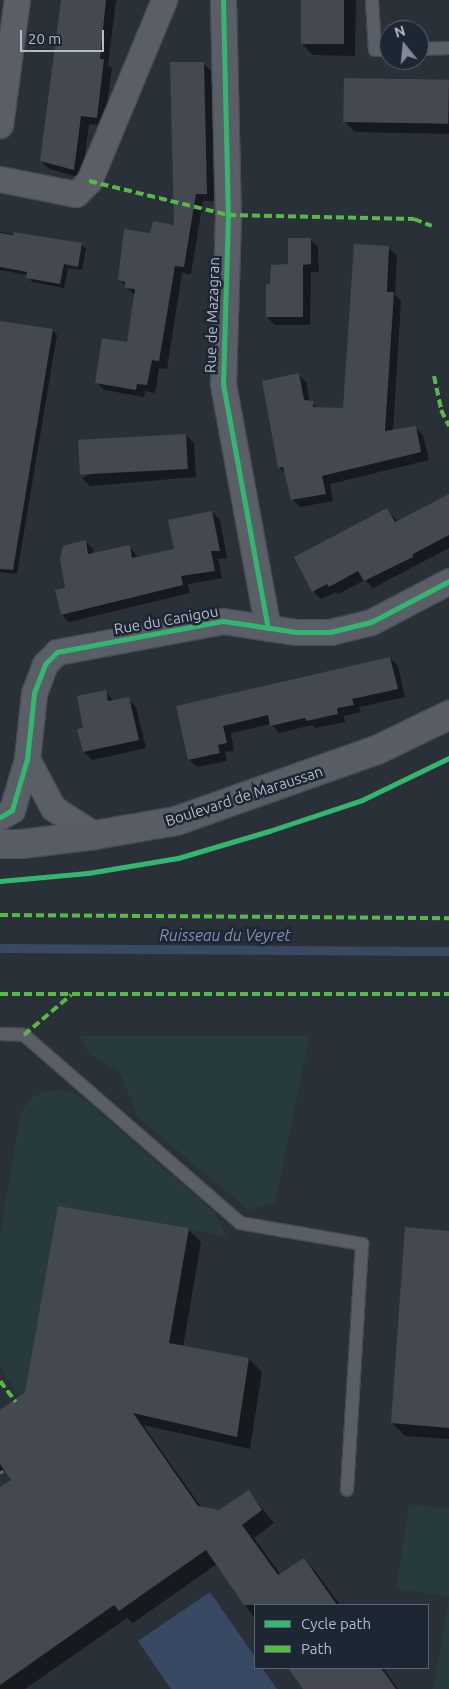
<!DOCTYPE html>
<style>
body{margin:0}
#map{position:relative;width:449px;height:1689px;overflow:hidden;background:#2a3038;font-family:Ubuntu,sans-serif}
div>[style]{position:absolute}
.green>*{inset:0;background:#273a3e}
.water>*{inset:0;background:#384963}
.shadow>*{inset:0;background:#0007}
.stream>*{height:9px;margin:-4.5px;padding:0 4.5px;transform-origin:4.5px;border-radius:4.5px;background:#384963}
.building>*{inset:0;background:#444950;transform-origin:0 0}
.path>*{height:3px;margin-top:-1.5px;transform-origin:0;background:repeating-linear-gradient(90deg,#5d636a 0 4px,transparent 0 8px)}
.roads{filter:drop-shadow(1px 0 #484c53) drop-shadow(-1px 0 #484c53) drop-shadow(0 1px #484c53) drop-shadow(0 -1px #484c53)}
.lane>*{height:12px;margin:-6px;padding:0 6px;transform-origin:6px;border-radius:6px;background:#5a5e66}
.street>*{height:25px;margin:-12.5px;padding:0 12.5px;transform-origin:12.5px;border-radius:12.5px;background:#5a5e66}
.secondary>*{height:28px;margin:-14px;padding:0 14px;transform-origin:14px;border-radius:14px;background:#595d64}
.quiet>*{height:4px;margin-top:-2px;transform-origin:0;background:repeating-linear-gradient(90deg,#58b947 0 8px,transparent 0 12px)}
.cycleway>*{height:5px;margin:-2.5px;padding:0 2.5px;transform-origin:2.5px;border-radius:2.5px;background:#33b770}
span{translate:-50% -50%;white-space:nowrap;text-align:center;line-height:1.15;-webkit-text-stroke:5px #1d2633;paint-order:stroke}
.street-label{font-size:15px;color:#b4bcc9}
.water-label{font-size:16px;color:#7c92b1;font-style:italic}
.legend{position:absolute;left:254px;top:1604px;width:175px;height:65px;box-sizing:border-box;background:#1d2633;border:1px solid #59626f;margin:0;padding:6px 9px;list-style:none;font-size:15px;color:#b4bcc9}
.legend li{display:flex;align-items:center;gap:10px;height:25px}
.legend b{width:25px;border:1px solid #59626f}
.north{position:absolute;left:379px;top:20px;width:50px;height:50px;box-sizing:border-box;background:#1d2633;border:1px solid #59626f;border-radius:50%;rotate:343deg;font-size:14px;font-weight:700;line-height:20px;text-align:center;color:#b4bcc9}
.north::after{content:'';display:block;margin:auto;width:18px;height:22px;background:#848b96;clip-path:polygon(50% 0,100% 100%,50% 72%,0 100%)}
.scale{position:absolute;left:20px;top:30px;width:84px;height:22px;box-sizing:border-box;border:2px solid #b4bcc9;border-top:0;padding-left:6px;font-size:15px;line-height:18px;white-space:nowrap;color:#b4bcc9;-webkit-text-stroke:4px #1d2633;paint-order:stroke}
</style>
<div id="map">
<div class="green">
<div style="clip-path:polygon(80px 1036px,310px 1036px,275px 1202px,248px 1210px,138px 1117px,119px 1071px,90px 1055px)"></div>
<div style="clip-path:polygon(67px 1090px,85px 1100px,214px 1212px,227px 1237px,145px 1220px,58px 1206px,25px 1391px,19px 1396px,0 1366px,0 1235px,21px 1112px,31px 1098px,46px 1091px)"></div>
<div style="clip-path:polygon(409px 1504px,449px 1509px,449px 1596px,396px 1589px)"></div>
<div style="clip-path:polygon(449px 1596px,449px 1689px,433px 1689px)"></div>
</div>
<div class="water">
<div style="clip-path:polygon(210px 1592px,255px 1657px,255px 1668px,262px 1668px,277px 1689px,171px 1689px,138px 1641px)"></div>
</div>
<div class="shadow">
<div style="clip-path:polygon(62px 0,116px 0,108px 65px,112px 68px,104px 125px,89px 124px,82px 178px,49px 169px,41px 161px)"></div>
<div style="clip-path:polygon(302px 0,356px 0,355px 56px,313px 55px,301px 43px)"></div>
<div style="clip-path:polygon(203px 63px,211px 71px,214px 201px,203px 201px,191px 274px,182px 273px,167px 369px,159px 368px,155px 393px,145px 391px,144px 397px,104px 390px,97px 382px,128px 343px,135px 296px,119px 279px,151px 234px,175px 227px)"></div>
<div style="clip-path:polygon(449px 82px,449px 134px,355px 132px,344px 121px)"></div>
<div style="clip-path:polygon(0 232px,81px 244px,86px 249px,82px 270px,68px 268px,64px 288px,32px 282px,28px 275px,0 270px)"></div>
<div style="clip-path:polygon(310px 239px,318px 247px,319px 272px,311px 272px,310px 325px,275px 325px,267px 317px,289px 266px)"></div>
<div style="clip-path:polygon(389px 248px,397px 256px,395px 295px,401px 301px,393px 431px,415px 427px,423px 435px,429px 460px,330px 484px,333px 501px,300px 507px,292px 499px,286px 474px,279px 467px,298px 374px,306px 382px,310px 402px,319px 409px,344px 409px)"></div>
<div style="clip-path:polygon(0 322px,53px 330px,57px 335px,17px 574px,0 572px)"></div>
<div style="clip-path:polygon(186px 435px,194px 443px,196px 477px,90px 486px,82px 478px)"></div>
<div style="clip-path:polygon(449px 496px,449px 548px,373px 588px,365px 580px,338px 594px,336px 592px,321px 599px,313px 591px,387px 509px,398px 522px)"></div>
<div style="clip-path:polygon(212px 512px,220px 520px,227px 558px,218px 559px,222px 578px,188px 584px,190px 593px,69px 622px,62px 615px,67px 589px,86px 542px,93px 549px,94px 554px,130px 547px,138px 558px,175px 550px)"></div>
<div style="clip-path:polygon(390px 658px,398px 666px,405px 697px,359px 707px,361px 712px,344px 716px,345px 722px,315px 728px,312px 725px,279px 733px,271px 724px,231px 733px,234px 751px,225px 752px,227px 761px,197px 767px,189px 760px,178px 707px)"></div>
<div style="clip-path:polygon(105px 692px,113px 700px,128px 699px,136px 707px,146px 748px,92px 760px,84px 752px,79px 730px,85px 729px)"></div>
<div style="clip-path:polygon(189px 1230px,201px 1242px,183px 1347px,249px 1359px,262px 1372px,250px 1449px,143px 1425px,202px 1508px,219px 1511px,249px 1492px,274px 1523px,254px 1538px,281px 1575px,304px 1559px,316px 1572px,340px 1605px,255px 1605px,255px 1619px,217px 1564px,133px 1623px,127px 1618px,25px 1689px,0 1689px,0 1503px,23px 1474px,0 1471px,0 1412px,26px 1392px)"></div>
<div style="clip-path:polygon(449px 1232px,449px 1439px,405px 1436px,392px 1423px)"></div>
<div style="clip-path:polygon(289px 1668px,383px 1668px,398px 1689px,304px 1689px)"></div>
</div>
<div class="stream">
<div style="left:0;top:948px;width:449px;rotate:0.4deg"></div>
</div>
<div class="building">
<div style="clip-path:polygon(61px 0,106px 0,100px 59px,104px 59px,97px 118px,81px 116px,74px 170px,40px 161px)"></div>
<div style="left:301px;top:0;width:43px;height:44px"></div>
<div style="clip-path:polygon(170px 62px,204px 62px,207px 194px,196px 194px,184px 267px,175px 266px,159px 361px,152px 360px,147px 385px,137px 384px,136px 390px,95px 383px,102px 338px,127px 342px,135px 289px,125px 288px,125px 282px,118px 280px,124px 229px,150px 233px,153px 221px,174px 225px)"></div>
<div style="left:344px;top:78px;width:105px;height:44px;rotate:1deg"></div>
<div style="clip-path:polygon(13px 232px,82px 243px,78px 267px,64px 264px,60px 284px,26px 278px,27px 272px,0 267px,0 233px,13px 235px)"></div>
<div style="clip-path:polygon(288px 238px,311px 238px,311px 264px,303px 265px,303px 317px,266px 317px,266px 284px,270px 284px,271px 265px,288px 264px)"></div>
<div style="clip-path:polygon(354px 244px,389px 246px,387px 292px,394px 292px,385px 431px,416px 426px,421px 452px,322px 476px,326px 494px,291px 500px,283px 467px,278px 468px,262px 381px,299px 373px,304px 400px,313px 401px,313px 407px,343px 408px)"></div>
<div style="clip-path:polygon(0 321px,53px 329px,13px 570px,0 569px)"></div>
<div style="left:186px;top:434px;width:35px;height:108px;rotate:87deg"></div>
<div style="clip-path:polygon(449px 494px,449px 535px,413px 554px,413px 557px,364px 581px,358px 571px,329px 587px,327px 584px,312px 592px,294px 557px,387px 508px,395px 522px)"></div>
<div style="clip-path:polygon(212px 511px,220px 551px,211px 551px,215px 571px,181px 576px,183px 585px,61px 615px,55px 590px,65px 588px,60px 559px,63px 546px,86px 540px,88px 554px,130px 545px,132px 558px,174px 549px,168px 520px)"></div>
<div style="clip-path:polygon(390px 657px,398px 689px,352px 699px,354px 705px,337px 708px,338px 714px,306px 721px,305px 718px,270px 726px,268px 715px,223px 726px,227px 743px,218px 745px,220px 753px,188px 760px,176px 706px)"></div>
<div style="clip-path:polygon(106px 690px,108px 701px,129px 697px,139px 740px,83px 752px,77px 729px,83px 728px,77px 696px)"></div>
<div style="clip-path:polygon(58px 1206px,189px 1228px,169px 1343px,249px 1358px,237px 1437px,133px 1413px,198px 1506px,219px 1510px,249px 1490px,262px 1510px,242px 1525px,278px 1575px,304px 1558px,337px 1605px,244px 1605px,206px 1550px,119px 1611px,114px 1605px,0 1685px,0 1487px,11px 1480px,0 1464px,0 1410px,25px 1392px)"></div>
<div style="clip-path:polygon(405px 1227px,449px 1231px,449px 1428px,391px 1423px)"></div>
<div style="clip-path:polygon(288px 1668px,381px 1668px,396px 1689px,303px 1689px)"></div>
</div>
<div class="path">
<div style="left:0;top:1473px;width:5px;rotate:-37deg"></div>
</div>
<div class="roads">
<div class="lane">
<div style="left:372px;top:0;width:50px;rotate:86.6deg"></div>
<div style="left:375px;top:50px;width:14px"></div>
<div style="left:419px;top:49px;width:30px;rotate:-2deg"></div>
<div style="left:0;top:1034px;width:24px;rotate:2deg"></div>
<div style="left:24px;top:1035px;width:286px;rotate:41deg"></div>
<div style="left:240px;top:1223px;width:124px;rotate:9.8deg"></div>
<div style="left:362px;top:1244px;width:246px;rotate:93.5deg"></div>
</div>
<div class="street">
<div style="left:223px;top:0;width:215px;rotate:88.7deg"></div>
<div style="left:228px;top:215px;width:169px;rotate:91.7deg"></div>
<div style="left:223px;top:384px;width:248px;rotate:79.6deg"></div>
<div style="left:0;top:125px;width:126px;rotate:-82.3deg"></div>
<div style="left:0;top:179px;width:77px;rotate:11.2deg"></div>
<div style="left:76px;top:194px;width:18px;rotate:-45deg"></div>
<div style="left:89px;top:181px;width:196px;rotate:-67.5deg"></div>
<div style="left:27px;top:759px;width:55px;rotate:62deg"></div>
<div style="left:53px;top:808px;width:50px;rotate:32.7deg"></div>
<div style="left:0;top:817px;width:14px;rotate:-30deg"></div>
<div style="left:12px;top:810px;width:53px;rotate:-73.6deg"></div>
<div style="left:27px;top:759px;width:66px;rotate:-83.9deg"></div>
<div style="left:34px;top:693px;width:31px;rotate:-69deg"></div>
<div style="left:45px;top:664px;width:17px;rotate:-45deg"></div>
<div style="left:57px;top:652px;width:169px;rotate:-10.6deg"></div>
<div style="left:223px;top:621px;width:74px;rotate:8.6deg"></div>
<div style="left:296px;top:632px;width:34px"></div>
<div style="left:330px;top:632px;width:42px;rotate:-13.7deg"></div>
<div style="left:371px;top:622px;width:88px;rotate:-27.7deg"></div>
</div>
<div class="secondary">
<div style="left:0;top:844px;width:22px"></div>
<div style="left:22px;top:844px;width:74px;rotate:-7deg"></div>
<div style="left:95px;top:835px;width:82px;rotate:-9.8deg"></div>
<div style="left:176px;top:821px;width:215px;rotate:-19.5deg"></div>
<div style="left:379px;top:749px;width:78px;rotate:-25.9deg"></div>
</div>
</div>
<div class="quiet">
<div style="left:89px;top:181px;width:143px;rotate:13.7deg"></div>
<div style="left:228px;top:215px;width:186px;rotate:1.2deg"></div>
<div style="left:414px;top:219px;width:19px;rotate:21deg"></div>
<div style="left:434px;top:376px;width:35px;rotate:78deg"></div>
<div style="left:441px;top:410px;width:18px;rotate:63deg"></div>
<div style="left:0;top:915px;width:449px;rotate:0.4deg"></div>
<div style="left:0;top:994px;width:449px"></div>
<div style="left:24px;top:1035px;width:62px;rotate:-40.4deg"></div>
<div style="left:0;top:1381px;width:26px;rotate:53deg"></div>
</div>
<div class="cycleway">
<div style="left:223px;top:0;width:215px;rotate:88.7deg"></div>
<div style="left:228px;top:215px;width:169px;rotate:91.7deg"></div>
<div style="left:223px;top:384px;width:248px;rotate:79.6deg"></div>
<div style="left:0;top:817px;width:14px;rotate:-30deg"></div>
<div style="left:12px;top:810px;width:53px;rotate:-73.6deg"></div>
<div style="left:27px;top:759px;width:66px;rotate:-83.9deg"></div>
<div style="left:34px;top:693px;width:31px;rotate:-69deg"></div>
<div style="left:45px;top:664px;width:17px;rotate:-45deg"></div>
<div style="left:57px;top:652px;width:169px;rotate:-10.6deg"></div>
<div style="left:223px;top:621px;width:74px;rotate:8.6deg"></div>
<div style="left:296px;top:632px;width:34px"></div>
<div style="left:330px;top:632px;width:42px;rotate:-13.7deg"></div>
<div style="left:371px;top:622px;width:88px;rotate:-27.7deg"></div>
<div style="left:0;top:881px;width:88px;rotate:-5.2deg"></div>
<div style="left:88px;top:873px;width:91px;rotate:-9.5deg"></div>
<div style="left:178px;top:858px;width:95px;rotate:-16.5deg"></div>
<div style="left:269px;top:831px;width:98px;rotate:-18.4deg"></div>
<div style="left:362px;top:800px;width:97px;rotate:-25.8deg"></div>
</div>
<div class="street-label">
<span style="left:212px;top:315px;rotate:-88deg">Rue de Mazagran</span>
<span style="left:166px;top:620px;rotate:-10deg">Rue du Canigou</span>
<span style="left:244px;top:796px;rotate:-18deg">Boulevard de Maraussan</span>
</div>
<div class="water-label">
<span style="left:225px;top:935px">Ruisseau du Veyret</span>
</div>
<ul class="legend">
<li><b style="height:6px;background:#33b770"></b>Cycle path</li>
<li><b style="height:6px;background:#58b947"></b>Path</li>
</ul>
<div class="north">N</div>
<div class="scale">20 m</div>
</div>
